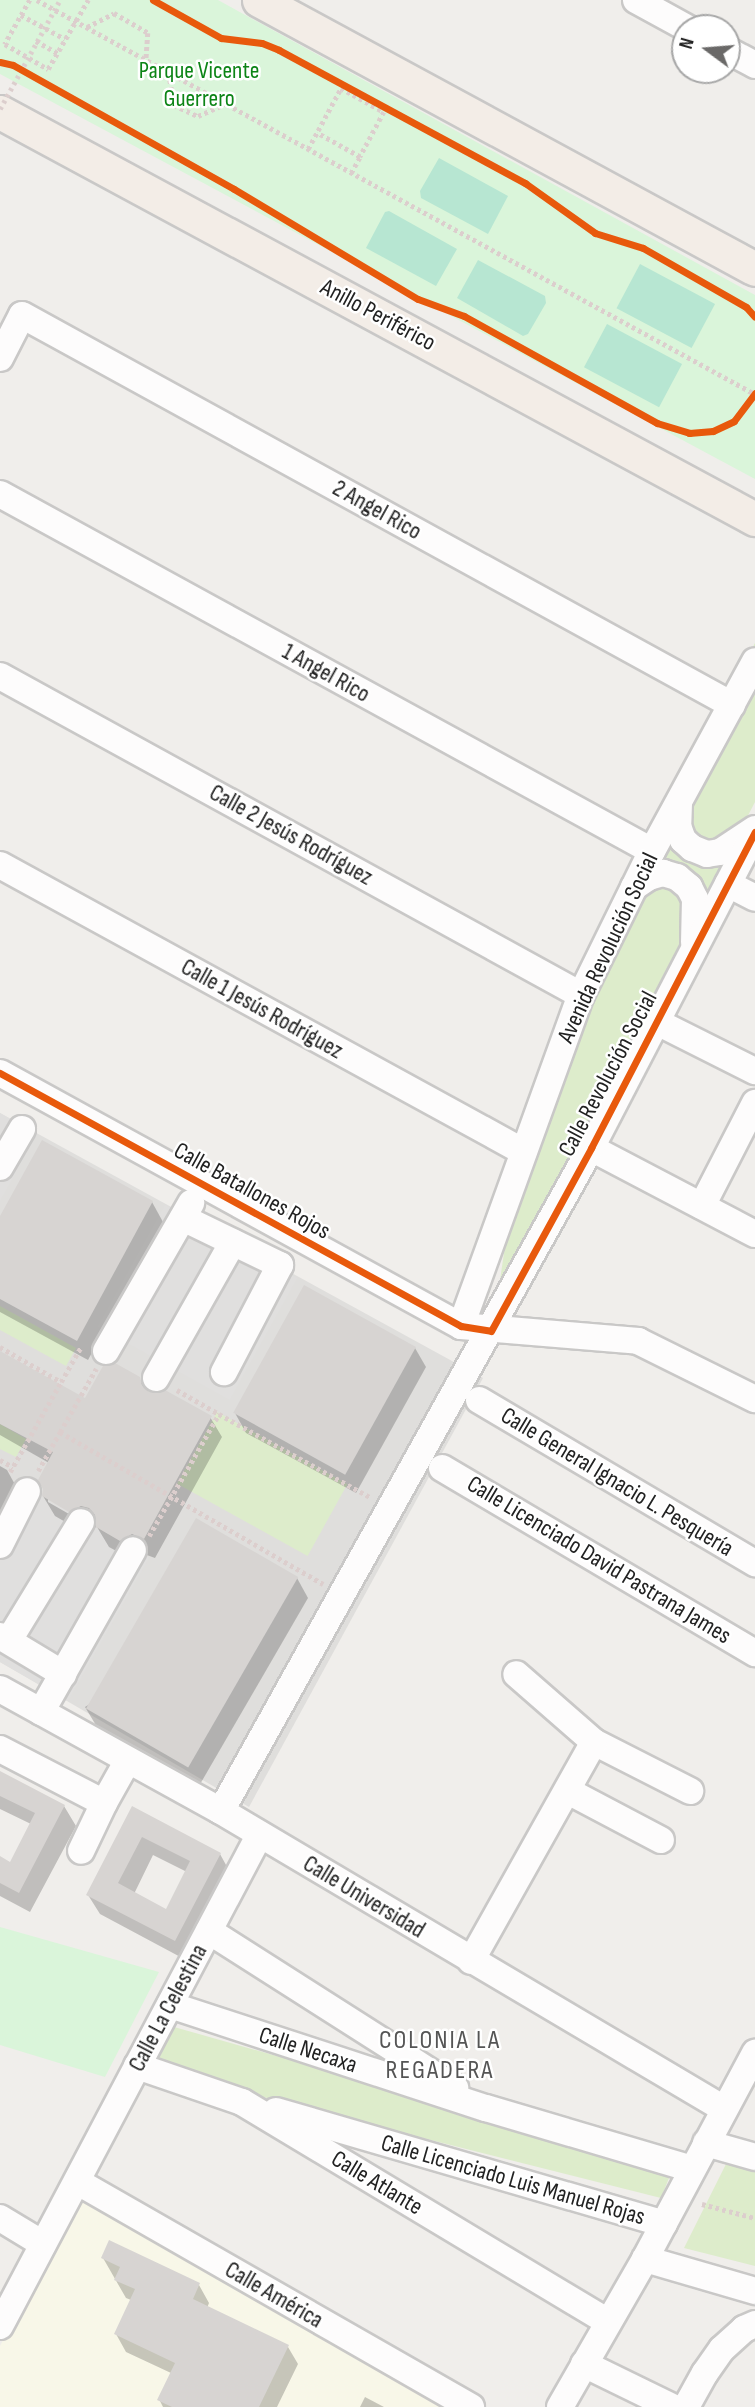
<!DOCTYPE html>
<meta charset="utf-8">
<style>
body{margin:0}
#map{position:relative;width:755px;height:2407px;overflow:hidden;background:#f0eeeb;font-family:"Sofia Sans Condensed",sans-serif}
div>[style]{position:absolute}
.residential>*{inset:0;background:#dfdedc}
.education>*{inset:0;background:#f8f7e8}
.grass>*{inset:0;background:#ddeccb;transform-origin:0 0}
.park>*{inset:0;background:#daf5da}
.pitch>*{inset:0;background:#b7e6d2;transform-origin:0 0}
.parking>*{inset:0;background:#e0dfde;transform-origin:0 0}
.shadow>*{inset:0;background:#0003}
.building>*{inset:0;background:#d7d4d2;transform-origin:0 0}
.path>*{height:4.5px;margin-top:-2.25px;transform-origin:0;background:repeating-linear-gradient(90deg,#dccecd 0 3.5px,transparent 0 7px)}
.roads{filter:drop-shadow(2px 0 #c9c8c7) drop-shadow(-2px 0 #c9c8c7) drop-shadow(0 2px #c9c8c7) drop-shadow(0 -2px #c9c8c7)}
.minor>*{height:26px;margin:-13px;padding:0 13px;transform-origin:13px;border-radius:13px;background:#fdfcfc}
.major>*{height:33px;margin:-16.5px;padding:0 16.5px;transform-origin:16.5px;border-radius:16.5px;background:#f3ede7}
.path-bridge>*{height:4.5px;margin-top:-2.25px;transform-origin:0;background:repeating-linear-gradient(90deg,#dccecd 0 3.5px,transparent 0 7px)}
.cycleway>*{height:7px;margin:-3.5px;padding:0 3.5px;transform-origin:3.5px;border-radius:3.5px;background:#e8590c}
span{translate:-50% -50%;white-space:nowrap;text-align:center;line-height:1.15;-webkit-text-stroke:5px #fff;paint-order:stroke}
.park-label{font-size:24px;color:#0c8416}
.street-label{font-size:24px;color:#222}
.neighbourhood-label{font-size:26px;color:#555;letter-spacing:2px}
.north{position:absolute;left:671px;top:14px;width:70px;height:70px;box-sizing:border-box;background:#fff;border:2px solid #a7a7a7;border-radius:50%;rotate:286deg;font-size:19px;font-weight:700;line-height:28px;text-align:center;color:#222}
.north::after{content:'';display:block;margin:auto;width:24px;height:32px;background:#6a6968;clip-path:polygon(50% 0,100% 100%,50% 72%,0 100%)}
</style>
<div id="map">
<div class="residential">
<div style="clip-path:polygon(0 1113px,483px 1378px,249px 1807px,0 1662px)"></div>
</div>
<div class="education">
<div style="clip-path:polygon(82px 2192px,465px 2407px,0 2407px,0 2346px)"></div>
</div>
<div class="grass">
<div style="clip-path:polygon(755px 643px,755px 802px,497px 1300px,520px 1146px,570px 988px)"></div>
<div style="clip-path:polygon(0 1306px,76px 1348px,66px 1366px,0 1330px)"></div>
<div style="left:217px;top:1412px;width:149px;height:82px;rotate:29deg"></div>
<div style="clip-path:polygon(0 1424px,26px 1439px,16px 1457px,0 1449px)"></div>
<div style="clip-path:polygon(167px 2025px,673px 2168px,661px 2198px,276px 2101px,150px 2059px)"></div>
<div style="clip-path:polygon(726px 2164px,755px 2171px,755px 2266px,684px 2248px)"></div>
</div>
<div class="park">
<div style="clip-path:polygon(0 0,218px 0,755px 295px,755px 479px,0 74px)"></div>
<div style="clip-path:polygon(0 1927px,159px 1972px,105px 2077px,0 2045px)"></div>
</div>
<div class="pitch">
<div style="clip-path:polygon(439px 158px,508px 196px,488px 234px,421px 198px,420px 191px)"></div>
<div style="clip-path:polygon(389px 211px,457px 249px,436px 286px,366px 248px,385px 212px)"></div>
<div style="clip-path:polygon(478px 260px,545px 296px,546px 303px,528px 334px,523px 336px,457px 298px)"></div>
<div style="left:640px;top:264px;width:85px;height:50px;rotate:28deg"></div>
<div style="left:607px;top:324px;width:85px;height:49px;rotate:28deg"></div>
</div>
<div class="parking">
<div style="clip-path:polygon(0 1113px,37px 1134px,0 1201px)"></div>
<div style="left:165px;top:1205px;width:151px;height:139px;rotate:29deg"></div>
<div style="clip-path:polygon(17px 1483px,149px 1558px,68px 1701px,0 1662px,0 1512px)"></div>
</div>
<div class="shadow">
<div style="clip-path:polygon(152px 1202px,163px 1222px,88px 1360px,0 1312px,0 1220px)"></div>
<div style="clip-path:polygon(415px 1348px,426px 1367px,356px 1493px,246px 1433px,235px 1413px)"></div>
<div style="clip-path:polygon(evenodd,0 1353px,86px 1401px,139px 1378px,148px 1394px,210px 1417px,222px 1437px,155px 1558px,144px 1554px,133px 1560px,109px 1547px,97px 1527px,81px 1531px,55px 1516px,43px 1496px,49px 1463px,0 1435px,0 1353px,48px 1498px,78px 1515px,76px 1518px,48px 1502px,48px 1498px)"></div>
<div style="clip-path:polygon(0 1466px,7px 1470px,18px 1490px,0 1523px)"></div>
<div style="clip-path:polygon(297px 1578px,308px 1598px,199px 1786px,97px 1727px,85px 1707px)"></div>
<div style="clip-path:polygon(0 1773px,64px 1806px,76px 1826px,30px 1912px,0 1896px,0 1858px,11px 1864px,31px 1824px,0 1809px)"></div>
<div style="clip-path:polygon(evenodd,133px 1809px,220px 1854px,231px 1874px,186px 1960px,100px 1914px,88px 1895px,133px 1809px,153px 1855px,187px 1872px,167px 1912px,134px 1894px,153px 1855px)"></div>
<div style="clip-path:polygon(103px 2258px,199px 2285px,209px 2303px,207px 2308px,288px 2347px,298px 2364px,277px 2407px,163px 2407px,159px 2399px,171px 2373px,126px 2352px,116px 2334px,131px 2300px,126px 2298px)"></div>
<div style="clip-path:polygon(365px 2397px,384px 2407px,360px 2407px)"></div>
</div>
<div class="building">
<div style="clip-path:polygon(42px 1140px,153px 1201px,77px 1341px,0 1299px,0 1216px)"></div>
<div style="left:304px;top:1285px;width:128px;height:146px;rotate:29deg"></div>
<div style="clip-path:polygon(0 1351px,85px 1398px,103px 1366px,115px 1363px,140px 1377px,142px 1385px,149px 1392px,165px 1390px,212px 1416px,144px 1539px,132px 1534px,120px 1541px,96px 1527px,95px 1515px,89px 1508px,81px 1506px,69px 1512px,42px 1496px,43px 1489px,38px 1480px,53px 1452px,0 1424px)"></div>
<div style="left:196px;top:1518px;width:118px;height:220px;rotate:30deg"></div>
<div style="clip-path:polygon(0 1771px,65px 1805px,19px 1893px,0 1883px,0 1856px,10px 1862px,35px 1813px,0 1796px)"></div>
<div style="clip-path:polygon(evenodd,132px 1806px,221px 1853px,175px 1941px,86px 1895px,132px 1806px,142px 1837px,190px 1861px,166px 1909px,118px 1883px,142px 1837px)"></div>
<div style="clip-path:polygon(109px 2240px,200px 2283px,193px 2299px,289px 2345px,259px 2407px,172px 2407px,157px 2400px,175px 2363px,114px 2334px,135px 2289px,114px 2280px,120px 2267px,101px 2258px)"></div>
</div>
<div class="path">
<div style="left:30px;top:0;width:51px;rotate:119.6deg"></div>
<div style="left:5px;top:44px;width:50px;rotate:30.2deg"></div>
<div style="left:48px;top:69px;width:80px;rotate:-59.9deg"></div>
<div style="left:37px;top:0;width:819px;rotate:28.76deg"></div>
<div style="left:21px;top:15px;width:50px;rotate:28.6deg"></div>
<div style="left:87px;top:27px;width:30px;rotate:-27deg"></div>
<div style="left:114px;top:13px;width:39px;rotate:30deg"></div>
<div style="left:148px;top:33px;width:27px;rotate:94deg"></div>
<div style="left:36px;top:41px;width:25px;rotate:29deg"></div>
<div style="left:169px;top:73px;width:32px;rotate:81deg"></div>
<div style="left:174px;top:105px;width:26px;rotate:25deg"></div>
<div style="left:198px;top:116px;width:30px;rotate:-24deg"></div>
<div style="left:308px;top:149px;width:69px;rotate:-61.6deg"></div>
<div style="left:341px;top:88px;width:49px;rotate:29.2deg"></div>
<div style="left:384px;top:112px;width:51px;rotate:118.1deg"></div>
<div style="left:360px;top:157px;width:49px;rotate:-150.8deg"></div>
<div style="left:351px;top:173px;width:18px;rotate:-61deg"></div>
<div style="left:0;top:1347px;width:70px;rotate:29.8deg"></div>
<div style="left:61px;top:1382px;width:40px;rotate:-60.3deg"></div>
<div style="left:177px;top:1390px;width:48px;rotate:29.7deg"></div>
<div style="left:60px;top:1432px;width:73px;rotate:-60.3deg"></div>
<div style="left:0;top:1460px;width:15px;rotate:28deg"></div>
<div style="left:38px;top:1471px;width:45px;rotate:-60.6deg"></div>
<div style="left:60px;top:1432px;width:304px;rotate:30deg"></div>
<div style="left:10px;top:1472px;width:103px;rotate:-60.5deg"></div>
<div style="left:149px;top:1536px;width:141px;rotate:-60.2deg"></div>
<div style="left:219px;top:1414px;width:172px;rotate:28.8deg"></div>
<div style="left:702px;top:2204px;width:55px;rotate:14.8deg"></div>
</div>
<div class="roads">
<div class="minor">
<div style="left:636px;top:0;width:58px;rotate:28.8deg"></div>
<div style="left:727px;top:50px;width:32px;rotate:28deg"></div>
<div style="left:0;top:358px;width:48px;rotate:-62.9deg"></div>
<div style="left:22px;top:315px;width:810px;rotate:28.78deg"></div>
<div style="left:0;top:494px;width:743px;rotate:28.7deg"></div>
<div style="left:0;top:676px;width:663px;rotate:28.77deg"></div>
<div style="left:679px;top:803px;width:23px;rotate:92deg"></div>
<div style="left:678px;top:826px;width:15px;rotate:70deg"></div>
<div style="left:683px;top:840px;width:12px;rotate:42deg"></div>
<div style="left:692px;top:848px;width:16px;rotate:22deg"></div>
<div style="left:707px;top:854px;width:13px;rotate:-9deg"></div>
<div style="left:720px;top:852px;width:42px;rotate:-33.3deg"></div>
<div style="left:0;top:865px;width:597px;rotate:28.71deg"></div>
<div style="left:728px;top:884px;width:30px;rotate:27deg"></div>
<div style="left:634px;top:887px;width:18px;rotate:-34deg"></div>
<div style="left:649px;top:877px;width:15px;rotate:-16deg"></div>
<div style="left:663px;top:873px;width:15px;rotate:16deg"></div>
<div style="left:677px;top:877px;width:16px;rotate:40deg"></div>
<div style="left:689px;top:887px;width:13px;rotate:63deg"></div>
<div style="left:695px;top:899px;width:43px;rotate:91.3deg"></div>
<div style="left:657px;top:1022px;width:110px;rotate:26.6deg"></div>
<div style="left:0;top:1073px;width:526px;rotate:28.76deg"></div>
<div style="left:461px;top:1326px;width:178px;rotate:4.8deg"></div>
<div style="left:638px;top:1341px;width:131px;rotate:26.4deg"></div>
<div style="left:591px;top:1148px;width:185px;rotate:27.7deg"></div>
<div style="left:0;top:1167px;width:44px;rotate:-59.9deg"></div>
<div style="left:702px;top:1206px;width:116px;rotate:-62.8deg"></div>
<div style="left:183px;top:1218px;width:108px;rotate:25.9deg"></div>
<div style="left:280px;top:1265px;width:121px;rotate:117.6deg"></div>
<div style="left:461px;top:1326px;width:352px;rotate:-70.1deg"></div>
<div style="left:581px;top:995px;width:161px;rotate:-63.8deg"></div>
<div style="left:652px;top:851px;width:216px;rotate:-61.5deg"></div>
<div style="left:106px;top:1351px;width:171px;rotate:-60.1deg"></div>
<div style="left:156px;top:1378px;width:156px;rotate:-60.5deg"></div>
<div style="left:479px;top:1400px;width:321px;rotate:30.6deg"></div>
<div style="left:442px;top:1468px;width:364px;rotate:30.6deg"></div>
<div style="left:0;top:1545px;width:60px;rotate:-63.4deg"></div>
<div style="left:0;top:1636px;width:74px;rotate:31.1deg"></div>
<div style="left:9px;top:1640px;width:138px;rotate:-58.6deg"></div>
<div style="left:0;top:1689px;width:252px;rotate:28.9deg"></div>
<div style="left:221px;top:1811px;width:585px;rotate:30.64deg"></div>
<div style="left:41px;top:1712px;width:186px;rotate:-60.4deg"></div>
<div style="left:594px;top:1742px;width:108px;rotate:27deg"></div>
<div style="left:0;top:1749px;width:117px;rotate:27.4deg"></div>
<div style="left:104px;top:1803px;width:53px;rotate:115.6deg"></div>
<div style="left:568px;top:1791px;width:105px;rotate:27.8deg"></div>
<div style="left:104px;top:1803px;width:49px;rotate:-60.8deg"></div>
<div style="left:221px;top:1811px;width:759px;rotate:-60.84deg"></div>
<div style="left:591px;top:1148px;width:356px;rotate:-62.6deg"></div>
<div style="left:209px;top:1931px;width:292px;rotate:32.5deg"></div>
<div style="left:471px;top:1961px;width:251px;rotate:-60.7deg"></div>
<div style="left:594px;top:1742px;width:103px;rotate:-138.9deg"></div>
<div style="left:170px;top:2005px;width:332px;rotate:18.1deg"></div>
<div style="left:486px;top:2108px;width:215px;rotate:16.5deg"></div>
<div style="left:137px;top:2066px;width:111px;rotate:18.9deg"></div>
<div style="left:242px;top:2102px;width:427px;rotate:31deg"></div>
<div style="left:276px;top:2111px;width:404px;rotate:16.2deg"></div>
<div style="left:706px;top:2143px;width:51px;rotate:15.9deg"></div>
<div style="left:78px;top:2182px;width:453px;rotate:29.8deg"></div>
<div style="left:0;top:2218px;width:50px;rotate:31.2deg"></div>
<div style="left:645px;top:2259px;width:115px;rotate:16.2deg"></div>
<div style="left:0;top:2326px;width:556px;rotate:-62.15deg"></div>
<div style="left:584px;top:2364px;width:98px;rotate:26deg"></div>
<div style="left:560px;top:2407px;width:171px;rotate:-60.1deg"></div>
<div style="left:645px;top:2259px;width:234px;rotate:-61.9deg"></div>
<div style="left:686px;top:2407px;width:39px;rotate:-61deg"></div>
<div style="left:705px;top:2373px;width:29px;rotate:-55deg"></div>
<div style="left:722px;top:2349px;width:30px;rotate:-42deg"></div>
<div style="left:744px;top:2329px;width:12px;rotate:-24deg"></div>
</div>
<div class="major">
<div style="left:259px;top:0;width:564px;rotate:28.47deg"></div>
<div style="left:0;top:112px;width:858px;rotate:28.33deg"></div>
</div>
</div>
<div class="path-bridge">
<div style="left:0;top:109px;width:124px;rotate:-61.2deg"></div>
</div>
<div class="cycleway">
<div style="left:153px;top:0;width:78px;rotate:29.2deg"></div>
<div style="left:221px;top:38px;width:41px;rotate:7deg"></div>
<div style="left:262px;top:43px;width:18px;rotate:22deg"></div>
<div style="left:279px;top:50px;width:280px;rotate:28.4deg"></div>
<div style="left:525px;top:183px;width:86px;rotate:35.5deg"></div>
<div style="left:595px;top:233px;width:50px;rotate:17.4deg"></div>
<div style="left:643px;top:248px;width:119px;rotate:29.8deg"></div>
<div style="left:746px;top:307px;width:13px;rotate:48deg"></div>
<div style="left:0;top:62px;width:13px;rotate:13deg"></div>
<div style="left:13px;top:65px;width:253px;rotate:29.3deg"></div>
<div style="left:234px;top:189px;width:214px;rotate:30.9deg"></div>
<div style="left:418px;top:299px;width:49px;rotate:20.3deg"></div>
<div style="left:464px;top:316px;width:221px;rotate:29deg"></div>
<div style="left:657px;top:423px;width:34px;rotate:17deg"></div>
<div style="left:689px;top:433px;width:24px;rotate:-5deg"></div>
<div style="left:713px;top:431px;width:23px;rotate:-25deg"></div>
<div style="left:734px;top:421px;width:35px;rotate:-53deg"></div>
<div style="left:0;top:1073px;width:526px;rotate:28.76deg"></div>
<div style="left:461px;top:1326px;width:30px;rotate:9deg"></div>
<div style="left:491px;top:1331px;width:209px;rotate:-61.3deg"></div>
<div style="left:591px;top:1148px;width:356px;rotate:-62.6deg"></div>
</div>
<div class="park-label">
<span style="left:199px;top:85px">Parque Vicente<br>Guerrero</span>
</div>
<div class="street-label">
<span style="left:378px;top:315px;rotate:28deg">Anillo Periférico</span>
<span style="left:377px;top:510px;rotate:29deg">2 Angel Rico</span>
<span style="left:326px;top:673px;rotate:29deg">1 Angel Rico</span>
<span style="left:291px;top:835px;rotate:29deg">Calle 2 Jesús Rodríguez</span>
<span style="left:608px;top:948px;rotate:-65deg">Avenida Revolución Social</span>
<span style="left:262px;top:1009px;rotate:29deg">Calle 1 Jesús Rodríguez</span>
<span style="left:608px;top:1074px;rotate:-62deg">Calle Revolución Social</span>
<span style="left:252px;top:1191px;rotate:29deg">Calle Batallones Rojos</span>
<span style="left:617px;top:1482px;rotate:31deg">Calle General Ignacio L. Pesquería</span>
<span style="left:599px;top:1560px;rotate:31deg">Calle Licenciado David Pastrana James</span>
<span style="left:364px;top:1897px;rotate:31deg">Calle Universidad</span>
<span style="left:168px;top:2008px;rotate:-62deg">Calle La Celestina</span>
<span style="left:308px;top:2050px;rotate:18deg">Calle Necaxa</span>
<span style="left:513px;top:2180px;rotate:16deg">Calle Licenciado Luis Manuel Rojas</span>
<span style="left:377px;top:2183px;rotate:31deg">Calle Atlante</span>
<span style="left:274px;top:2295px;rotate:30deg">Calle América</span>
</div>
<div class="neighbourhood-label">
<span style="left:440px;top:2056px">COLONIA LA<br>REGADERA</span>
</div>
<div class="north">N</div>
</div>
